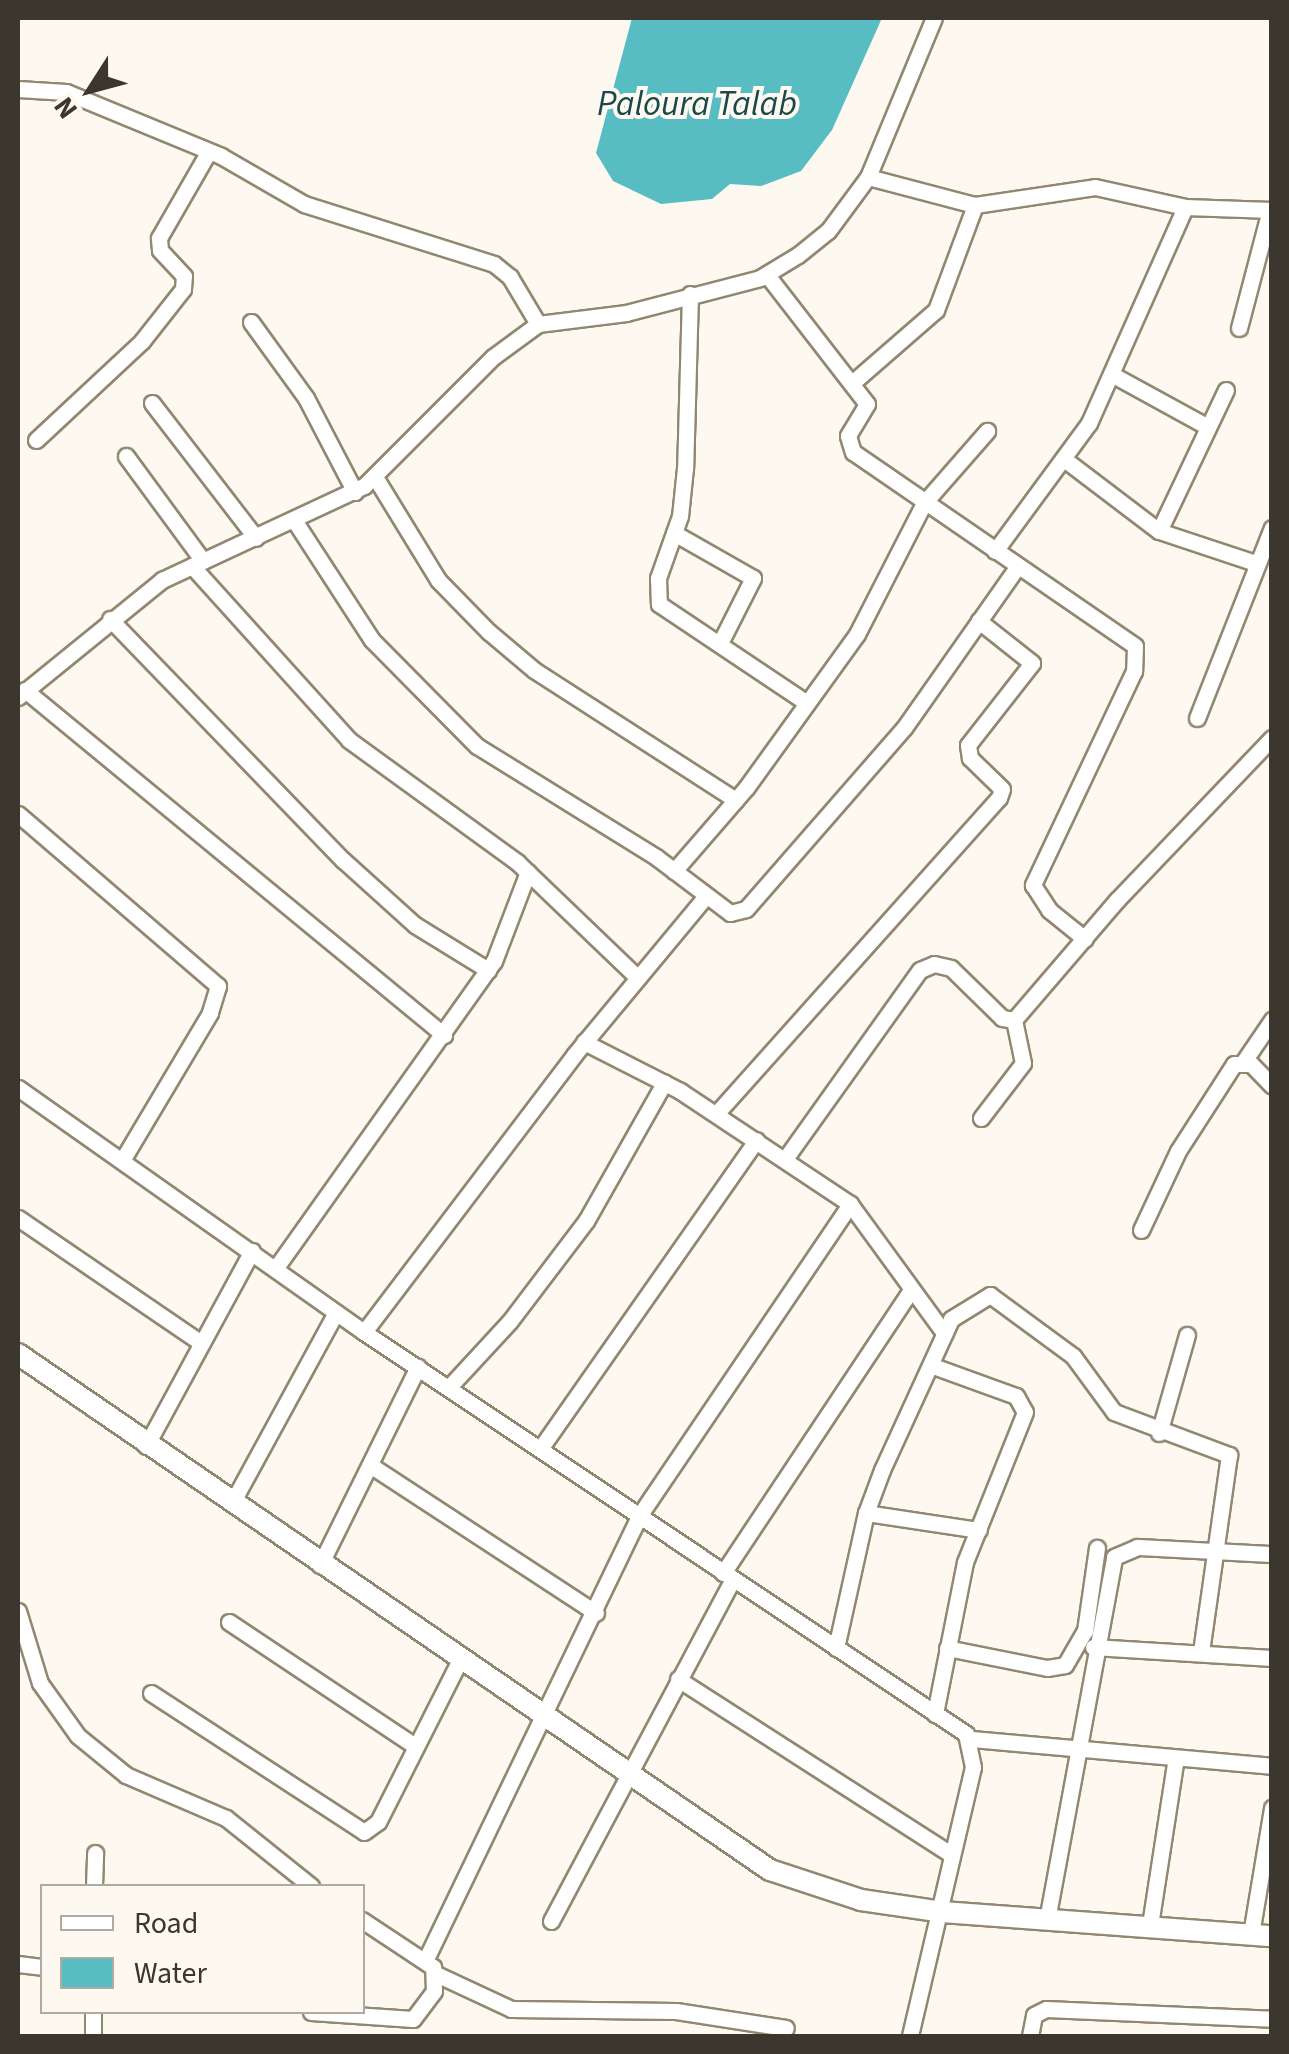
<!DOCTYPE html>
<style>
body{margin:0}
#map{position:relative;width:1289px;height:2054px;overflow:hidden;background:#fef9f0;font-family:"Source Sans 3",sans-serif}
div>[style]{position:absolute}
.water>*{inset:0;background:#57bdc3}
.roads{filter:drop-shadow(2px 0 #928771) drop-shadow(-2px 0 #928771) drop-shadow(0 2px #928771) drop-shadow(0 -2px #928771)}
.minor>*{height:15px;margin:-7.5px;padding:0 7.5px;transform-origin:7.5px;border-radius:7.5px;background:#fff}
.tertiary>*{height:20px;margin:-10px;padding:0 10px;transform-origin:10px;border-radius:10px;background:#fff}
span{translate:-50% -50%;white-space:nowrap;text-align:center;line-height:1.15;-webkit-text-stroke:8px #fef9f0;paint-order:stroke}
.water-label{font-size:35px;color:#1a484b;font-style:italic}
.frame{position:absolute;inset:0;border:20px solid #3c372e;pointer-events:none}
.legend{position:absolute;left:40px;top:1884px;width:325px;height:130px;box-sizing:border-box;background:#fef9f0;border:2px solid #b0aba2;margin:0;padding:12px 18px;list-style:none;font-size:30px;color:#3c372e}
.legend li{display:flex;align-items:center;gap:20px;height:50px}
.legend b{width:50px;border:2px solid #b0aba2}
.north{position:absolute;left:40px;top:40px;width:100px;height:100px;-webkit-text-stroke:8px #fef9f0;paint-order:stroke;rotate:234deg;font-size:28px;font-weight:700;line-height:40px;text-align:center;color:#3c372e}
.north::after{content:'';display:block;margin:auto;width:35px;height:45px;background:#3c372e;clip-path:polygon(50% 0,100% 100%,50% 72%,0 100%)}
</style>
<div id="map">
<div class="water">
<div style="clip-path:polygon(632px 18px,882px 18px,832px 130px,801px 171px,761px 186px,730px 184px,712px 199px,661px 204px,613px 181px,596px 153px)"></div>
</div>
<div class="roads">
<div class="minor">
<div style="left:18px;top:89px;width:48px;rotate:3.6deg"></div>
<div style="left:66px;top:92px;width:168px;rotate:22.4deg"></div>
<div style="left:221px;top:156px;width:96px;rotate:30deg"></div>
<div style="left:304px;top:204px;width:199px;rotate:17.5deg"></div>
<div style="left:494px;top:264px;width:21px;rotate:39deg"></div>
<div style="left:510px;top:277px;width:55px;rotate:59.2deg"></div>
<div style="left:868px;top:177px;width:111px;rotate:14.7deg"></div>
<div style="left:975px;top:205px;width:121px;rotate:-8.5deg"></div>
<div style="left:1095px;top:187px;width:92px;rotate:12.5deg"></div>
<div style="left:1185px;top:207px;width:87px;rotate:2deg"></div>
<div style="left:767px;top:275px;width:163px;rotate:52.2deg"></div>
<div style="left:867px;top:404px;width:37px;rotate:121deg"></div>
<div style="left:848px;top:436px;width:17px;rotate:73deg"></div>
<div style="left:853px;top:452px;width:342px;rotate:34.5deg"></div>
<div style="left:1135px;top:646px;width:25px;rotate:92deg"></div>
<div style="left:1134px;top:671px;width:237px;rotate:115.3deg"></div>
<div style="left:1033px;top:885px;width:30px;rotate:57deg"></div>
<div style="left:1049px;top:910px;width:46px;rotate:38.9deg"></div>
<div style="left:690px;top:294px;width:174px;rotate:91.6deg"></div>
<div style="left:685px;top:468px;width:48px;rotate:95.9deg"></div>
<div style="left:680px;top:516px;width:66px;rotate:109.5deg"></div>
<div style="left:658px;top:578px;width:26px;rotate:88deg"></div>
<div style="left:659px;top:604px;width:178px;rotate:33.8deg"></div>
<div style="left:251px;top:322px;width:94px;rotate:54.1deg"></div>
<div style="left:306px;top:398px;width:106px;rotate:62.5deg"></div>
<div style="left:1239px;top:328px;width:122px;rotate:-75.3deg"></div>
<div style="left:1113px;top:375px;width:108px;rotate:28.7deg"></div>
<div style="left:852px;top:383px;width:111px;rotate:-41deg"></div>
<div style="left:936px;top:310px;width:112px;rotate:-69.6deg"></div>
<div style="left:152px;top:403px;width:170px;rotate:52.4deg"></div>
<div style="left:36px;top:440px;width:145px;rotate:-43deg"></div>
<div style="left:142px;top:341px;width:66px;rotate:-51.7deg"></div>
<div style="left:183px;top:289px;width:13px;rotate:-86deg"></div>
<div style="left:184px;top:276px;width:35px;rotate:-133deg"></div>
<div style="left:160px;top:250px;width:12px;rotate:-95deg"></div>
<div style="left:159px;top:238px;width:100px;rotate:-60.1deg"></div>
<div style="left:126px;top:456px;width:130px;rotate:53.7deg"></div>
<div style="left:1064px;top:459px;width:119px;rotate:37.2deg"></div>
<div style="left:1159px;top:531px;width:102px;rotate:18.3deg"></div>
<div style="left:375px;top:477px;width:121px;rotate:58.5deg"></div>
<div style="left:438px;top:580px;width:73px;rotate:45.6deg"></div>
<div style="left:489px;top:632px;width:59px;rotate:40.2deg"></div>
<div style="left:534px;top:670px;width:240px;rotate:32.8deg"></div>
<div style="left:294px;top:520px;width:143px;rotate:57deg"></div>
<div style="left:372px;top:640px;width:149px;rotate:45.3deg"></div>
<div style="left:477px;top:746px;width:211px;rotate:31.8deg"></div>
<div style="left:656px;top:857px;width:93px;rotate:37.1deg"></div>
<div style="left:730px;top:913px;width:16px;rotate:-14deg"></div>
<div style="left:746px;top:909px;width:240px;rotate:-48.9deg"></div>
<div style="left:904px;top:728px;width:198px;rotate:-54.9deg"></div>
<div style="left:1159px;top:531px;width:156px;rotate:-64.6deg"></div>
<div style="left:674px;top:533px;width:91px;rotate:29.7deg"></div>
<div style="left:753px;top:578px;width:71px;rotate:116.9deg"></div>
<div style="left:995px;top:551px;width:159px;rotate:-53.7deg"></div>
<div style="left:1089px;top:423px;width:236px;rotate:-66deg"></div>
<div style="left:192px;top:566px;width:234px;rotate:47.9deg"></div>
<div style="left:349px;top:740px;width:208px;rotate:36deg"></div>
<div style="left:517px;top:862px;width:166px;rotate:43.8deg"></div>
<div style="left:110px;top:619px;width:335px;rotate:46deg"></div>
<div style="left:343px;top:860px;width:97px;rotate:42.1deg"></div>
<div style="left:415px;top:925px;width:86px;rotate:31.7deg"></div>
<div style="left:25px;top:690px;width:543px;rotate:39.47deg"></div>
<div style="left:18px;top:697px;width:186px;rotate:-39.1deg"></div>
<div style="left:162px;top:580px;width:223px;rotate:-25deg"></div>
<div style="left:364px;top:486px;width:182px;rotate:-45deg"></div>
<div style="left:493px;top:357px;width:56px;rotate:-36.3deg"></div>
<div style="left:538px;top:324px;width:89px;rotate:-7.1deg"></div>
<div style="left:626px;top:313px;width:138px;rotate:-14.6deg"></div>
<div style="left:760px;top:278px;width:44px;rotate:-31.2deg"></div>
<div style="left:798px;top:255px;width:38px;rotate:-39deg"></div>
<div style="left:828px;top:231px;width:67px;rotate:-53.5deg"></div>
<div style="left:868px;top:177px;width:172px;rotate:-67.5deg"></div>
<div style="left:1197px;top:718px;width:204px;rotate:-68.5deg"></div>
<div style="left:18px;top:814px;width:264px;rotate:40.7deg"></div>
<div style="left:218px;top:986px;width:28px;rotate:107deg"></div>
<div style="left:210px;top:1013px;width:170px;rotate:120.8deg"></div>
<div style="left:674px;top:871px;width:110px;rotate:-49.1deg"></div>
<div style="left:746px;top:788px;width:190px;rotate:-54.2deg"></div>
<div style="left:857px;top:634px;width:147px;rotate:-62.9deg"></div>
<div style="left:924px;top:503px;width:96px;rotate:-48.8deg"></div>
<div style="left:584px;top:1042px;width:108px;rotate:27deg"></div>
<div style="left:680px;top:1091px;width:204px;rotate:33.6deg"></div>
<div style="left:850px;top:1204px;width:160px;rotate:53.9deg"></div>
<div style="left:1244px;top:1061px;width:50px;rotate:-55.7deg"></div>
<div style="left:18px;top:1088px;width:423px;rotate:35.2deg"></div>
<div style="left:364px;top:1332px;width:724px;rotate:33.73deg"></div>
<div style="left:966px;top:1734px;width:34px;rotate:78deg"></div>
<div style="left:973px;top:1767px;width:276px;rotate:103.2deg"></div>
<div style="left:716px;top:1114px;width:424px;rotate:-48.2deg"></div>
<div style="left:999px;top:798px;width:9px;rotate:-72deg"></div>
<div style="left:1002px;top:789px;width:45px;rotate:-135.9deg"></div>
<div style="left:970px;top:758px;width:13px;rotate:-99deg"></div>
<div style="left:968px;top:745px;width:104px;rotate:-52deg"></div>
<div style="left:1032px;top:663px;width:68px;rotate:-141.6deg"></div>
<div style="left:981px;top:1118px;width:69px;rotate:-52.6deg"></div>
<div style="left:1023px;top:1063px;width:44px;rotate:-101.8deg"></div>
<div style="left:785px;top:1159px;width:232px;rotate:-54.5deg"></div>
<div style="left:920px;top:970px;width:15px;rotate:-23deg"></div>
<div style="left:934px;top:964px;width:17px;rotate:13deg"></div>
<div style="left:951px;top:968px;width:71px;rotate:44.4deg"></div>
<div style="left:1002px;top:1018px;width:12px;rotate:9deg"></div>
<div style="left:1014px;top:1020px;width:158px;rotate:-49.4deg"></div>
<div style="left:1117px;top:900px;width:224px;rotate:-46.3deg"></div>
<div style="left:18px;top:1218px;width:222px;rotate:34.3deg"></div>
<div style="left:1141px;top:1230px;width:87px;rotate:-64.9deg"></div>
<div style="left:1178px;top:1151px;width:103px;rotate:-57.2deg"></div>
<div style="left:1234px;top:1064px;width:17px"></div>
<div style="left:1251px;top:1064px;width:30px;rotate:46deg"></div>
<div style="left:275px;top:1269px;width:378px;rotate:-54.6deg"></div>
<div style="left:494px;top:961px;width:95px;rotate:-69.1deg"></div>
<div style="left:364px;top:1332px;width:348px;rotate:-52.8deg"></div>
<div style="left:574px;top:1055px;width:205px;rotate:-50.3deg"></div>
<div style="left:933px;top:1366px;width:88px;rotate:19.9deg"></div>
<div style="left:1016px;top:1396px;width:18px;rotate:61deg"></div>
<div style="left:1025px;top:1412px;width:162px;rotate:111.8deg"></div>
<div style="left:965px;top:1562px;width:155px;rotate:101.2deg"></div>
<div style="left:450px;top:1386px;width:88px;rotate:-47.3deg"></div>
<div style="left:510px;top:1321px;width:126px;rotate:-52.8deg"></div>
<div style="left:586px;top:1221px;width:159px;rotate:-60.5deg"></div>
<div style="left:1159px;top:1433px;width:102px;rotate:-74.1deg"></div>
<div style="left:146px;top:1446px;width:222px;rotate:-61.5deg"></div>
<div style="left:540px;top:1449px;width:377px;rotate:-55deg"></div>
<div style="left:370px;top:1465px;width:270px;rotate:33.2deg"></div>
<div style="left:232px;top:1503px;width:217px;rotate:-61.4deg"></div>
<div style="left:866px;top:1513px;width:114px;rotate:8.6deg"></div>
<div style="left:320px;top:1565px;width:221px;rotate:-63.7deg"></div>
<div style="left:723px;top:1573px;width:338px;rotate:-56.4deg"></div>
<div style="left:18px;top:1611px;width:75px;rotate:73deg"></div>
<div style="left:40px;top:1683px;width:65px;rotate:54.4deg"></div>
<div style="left:78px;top:1736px;width:62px;rotate:39.1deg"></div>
<div style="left:126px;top:1775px;width:109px;rotate:23.3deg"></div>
<div style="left:226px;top:1818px;width:109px;rotate:38.7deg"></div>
<div style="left:229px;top:1622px;width:224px;rotate:33.7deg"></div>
<div style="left:1093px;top:1647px;width:179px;rotate:3.5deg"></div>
<div style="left:836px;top:1648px;width:138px;rotate:-77.5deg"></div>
<div style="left:866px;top:1513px;width:46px;rotate:-69.6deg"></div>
<div style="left:882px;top:1470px;width:166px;rotate:-65.4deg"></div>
<div style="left:951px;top:1319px;width:46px;rotate:-31.6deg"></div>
<div style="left:990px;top:1295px;width:103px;rotate:36.3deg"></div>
<div style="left:1073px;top:1356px;width:69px;rotate:53.8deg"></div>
<div style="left:1114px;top:1412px;width:123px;rotate:20.5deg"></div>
<div style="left:1229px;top:1455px;width:199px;rotate:98.1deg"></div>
<div style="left:947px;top:1648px;width:102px;rotate:11.3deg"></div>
<div style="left:1047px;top:1668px;width:18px;rotate:-9deg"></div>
<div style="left:1065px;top:1665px;width:39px;rotate:-60deg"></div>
<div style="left:1085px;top:1631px;width:84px;rotate:-81.8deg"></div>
<div style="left:678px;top:1679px;width:324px;rotate:32.7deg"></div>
<div style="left:151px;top:1693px;width:254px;rotate:33.1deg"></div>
<div style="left:364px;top:1832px;width:17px;rotate:-36deg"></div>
<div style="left:378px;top:1822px;width:182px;rotate:-63.2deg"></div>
<div style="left:971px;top:1739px;width:302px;rotate:5.1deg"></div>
<div style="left:94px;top:1886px;width:33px;rotate:-88deg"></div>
<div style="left:1047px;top:1920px;width:369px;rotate:-79.5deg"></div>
<div style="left:1114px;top:1557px;width:25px;rotate:-23deg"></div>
<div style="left:1137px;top:1547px;width:135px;rotate:3deg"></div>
<div style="left:551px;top:1921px;width:386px;rotate:-62deg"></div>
<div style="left:1150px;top:1925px;width:169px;rotate:-81.2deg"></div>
<div style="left:1251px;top:1934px;width:128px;rotate:-80.5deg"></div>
<div style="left:425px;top:1961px;width:497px;rotate:-64.3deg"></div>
<div style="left:641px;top:1513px;width:373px;rotate:-55.9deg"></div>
<div style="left:18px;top:1964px;width:24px;rotate:7deg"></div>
<div style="left:436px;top:1974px;width:83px;rotate:25deg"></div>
<div style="left:511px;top:2009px;width:165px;rotate:0.7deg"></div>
<div style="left:676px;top:2011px;width:111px;rotate:8.8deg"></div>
<div style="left:93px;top:2012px;width:24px;rotate:90deg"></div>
<div style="left:311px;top:2012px;width:102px;rotate:3.9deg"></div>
<div style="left:413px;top:2019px;width:35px;rotate:-53deg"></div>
<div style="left:434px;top:1991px;width:24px;rotate:-92deg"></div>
<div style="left:433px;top:1967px;width:85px;rotate:-146.5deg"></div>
<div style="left:1030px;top:2036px;width:21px;rotate:-79deg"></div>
<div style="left:1034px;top:2015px;width:13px;rotate:-27deg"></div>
<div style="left:1046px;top:2009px;width:226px;rotate:2.5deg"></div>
</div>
<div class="tertiary">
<div style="left:18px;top:1354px;width:912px;rotate:34.46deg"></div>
<div style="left:770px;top:1870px;width:96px;rotate:18.2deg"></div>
<div style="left:861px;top:1900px;width:82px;rotate:8.4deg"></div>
<div style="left:942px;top:1912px;width:331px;rotate:4.2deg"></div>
</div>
</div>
<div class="water-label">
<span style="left:697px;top:104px">Paloura Talab</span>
</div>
<div class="frame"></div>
<ul class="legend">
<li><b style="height:12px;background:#fff"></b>Road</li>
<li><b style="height:28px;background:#57bdc3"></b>Water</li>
</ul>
<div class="north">N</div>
</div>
